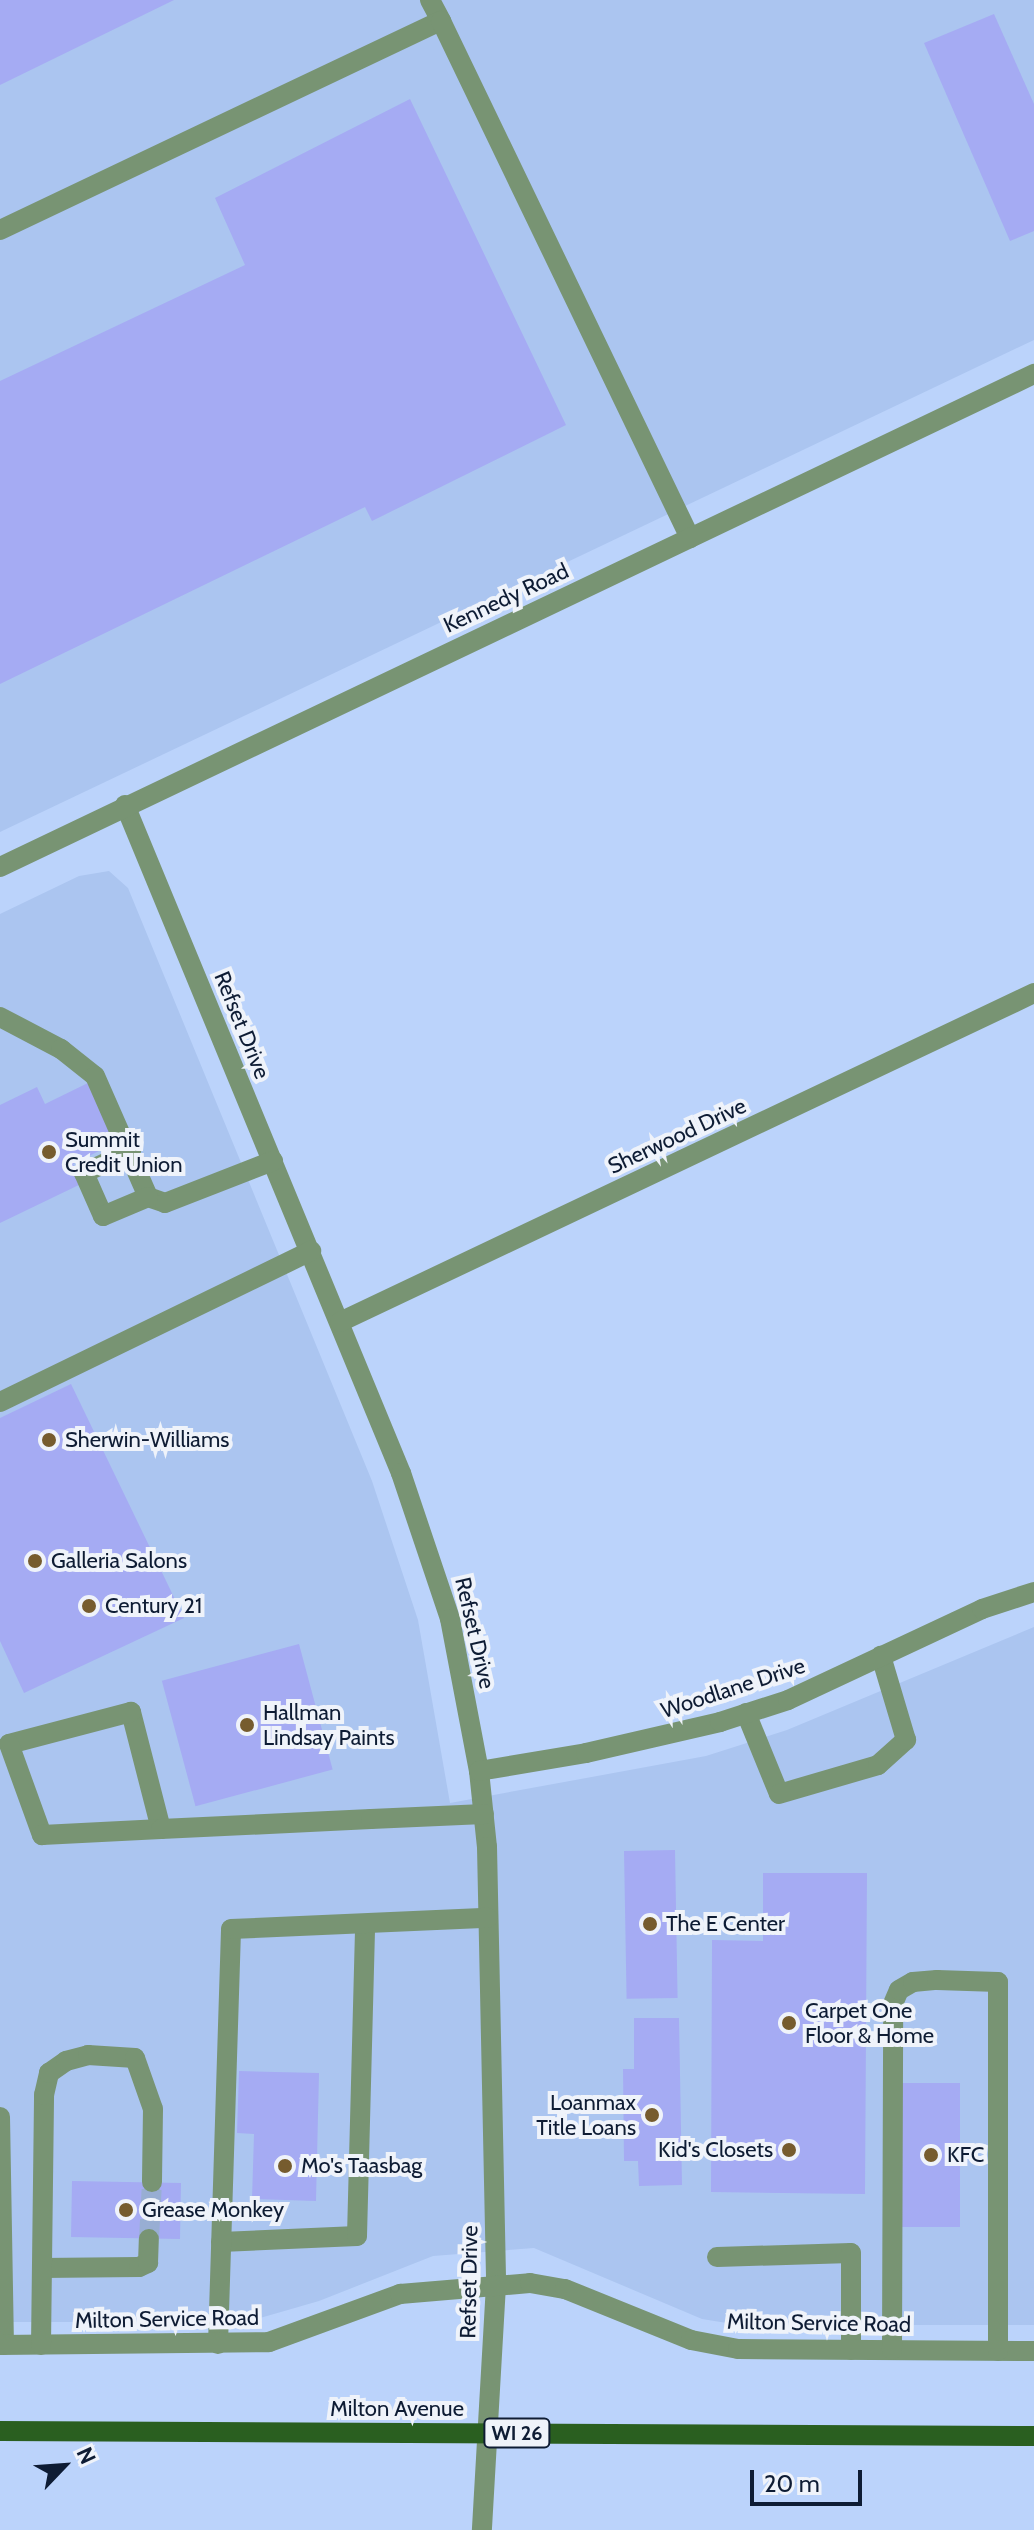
<!DOCTYPE html>
<style>
body{margin:0}
#map{position:relative;width:1034px;height:2530px;overflow:hidden;background:#bbd3fb;font-family:Cabin,sans-serif}
div>[style]{position:absolute}
.built>*{inset:0;background:#abc5f0}
.building>*{inset:0;background:#a5abf3;transform-origin:0 0}
.minor-tunnel>*{height:20px;margin-top:-10px;transform-origin:0;background:repeating-linear-gradient(90deg,#98aed3 0 20px,transparent 0 30px)}
.minor>*{height:20px;margin:-10px;padding:0 10px;transform-origin:10px;border-radius:10px;background:#789473}
.major>*{height:20px;margin:-10px;padding:0 10px;transform-origin:10px;border-radius:10px;background:#2a5f20}
.dots>*{width:22px;height:22px;translate:-50% -50%;box-sizing:border-box;border:4px solid #eff3fa;border-radius:50%}
span{translate:-50% -50%;white-space:nowrap;text-align:center;line-height:1.15;-webkit-text-stroke:8px #eff3fa;paint-order:stroke}
.shield-label span{padding:2px 6px;background:#eff3fa;border:2px solid;border-radius:6px;-webkit-text-stroke-width:0}
.shield-label{font-size:20px;color:#0e1c34;font-weight:700}
.street-label{font-size:22px;color:#0e1c34}
.poi-label{font-size:22px;color:#0e1c34}
.left{translate:0 -50%;text-align:left}
.right{translate:-100% -50%;text-align:right}
.north{position:absolute;left:24px;top:2426px;width:80px;height:80px;-webkit-text-stroke:6px #eff3fa;paint-order:stroke;rotate:65deg;font-size:22px;font-weight:700;line-height:32px;text-align:center;color:#0e1c34}
.north::after{content:'';display:block;margin:auto;width:28px;height:36px;background:#0e1c34;clip-path:polygon(50% 0,100% 100%,50% 72%,0 100%)}
.scale{position:absolute;left:750px;top:2470px;width:112px;height:36px;box-sizing:border-box;border:4px solid #0e1c34;border-top:0;padding-left:10px;font-size:24px;line-height:28px;white-space:nowrap;color:#0e1c34;-webkit-text-stroke:6px #eff3fa;paint-order:stroke}
</style>
<div id="map">
<div class="built">
<div style="clip-path:polygon(0 0,1034px 0,1034px 340px,0 832px)"></div>
<div style="clip-path:polygon(109px 871px,128px 888px,372px 1481px,418px 1620px,450px 1803px,706px 1756px,787px 1730px,1034px 1627px,1034px 2325px,739px 2325px,702px 2319px,534px 2248px,433px 2256px,319px 2301px,246px 2322px,0 2322px,0 914px,79px 876px)"></div>
</div>
<div class="building">
<div style="clip-path:polygon(0 0,174px 0,0 85px)"></div>
<div style="clip-path:polygon(994px 14px,1034px 104px,1034px 231px,1010px 241px,924px 43px)"></div>
<div style="clip-path:polygon(410px 99px,566px 425px,372px 521px,365px 507px,0 684px,0 381px,245px 265px,215px 198px)"></div>
<div style="clip-path:polygon(92px 1081px,121px 1140px,73px 1164px,83px 1183px,0 1223px,0 1105px,37px 1087px,45px 1104px)"></div>
<div style="clip-path:polygon(71px 1384px,184px 1618px,24px 1693px,0 1641px,0 1418px)"></div>
<div style="left:299px;top:1644px;width:130px;height:142px;rotate:75deg"></div>
<div style="left:675px;top:1850px;width:148px;height:51px;rotate:89deg"></div>
<div style="clip-path:polygon(763px 1873px,867px 1873px,865px 2194px,711px 2192px,712px 1940px,763px 1941px)"></div>
<div style="clip-path:polygon(634px 2018px,679px 2018px,682px 2185px,639px 2186px,638px 2161px,624px 2161px,623px 2069px,634px 2069px)"></div>
<div style="clip-path:polygon(239px 2071px,319px 2073px,316px 2201px,252px 2199px,254px 2134px,237px 2133px)"></div>
<div style="left:901px;top:2083px;width:59px;height:144px"></div>
<div style="left:72px;top:2181px;width:109px;height:56px;rotate:1deg"></div>
</div>
<div class="minor-tunnel">
<div style="left:149px;top:2239px;width:57px;rotate:-87deg"></div>
</div>
<div class="minor">
<div style="left:430px;top:0;width:24px;rotate:62deg"></div>
<div style="left:0;top:230px;width:488px;rotate:-25.4deg"></div>
<div style="left:441px;top:21px;width:574px;rotate:64.28deg"></div>
<div style="left:125px;top:805px;width:723px;rotate:67.55deg"></div>
<div style="left:401px;top:1473px;width:154px;rotate:71.4deg"></div>
<div style="left:450px;top:1619px;width:155px;rotate:79.2deg"></div>
<div style="left:479px;top:1771px;width:76px;rotate:84deg"></div>
<div style="left:487px;top:1847px;width:438px;rotate:88.8deg"></div>
<div style="left:496px;top:2285px;width:245px;rotate:93.3deg"></div>
<div style="left:0;top:867px;width:1146px;rotate:-25.49deg"></div>
<div style="left:0;top:1017px;width:69px;rotate:27.7deg"></div>
<div style="left:61px;top:1049px;width:43px;rotate:38.5deg"></div>
<div style="left:95px;top:1076px;width:132px;rotate:66.3deg"></div>
<div style="left:148px;top:1197px;width:18px;rotate:19deg"></div>
<div style="left:165px;top:1203px;width:116px;rotate:-21.3deg"></div>
<div style="left:131px;top:1151px;width:52px;rotate:154.9deg"></div>
<div style="left:84px;top:1173px;width:47px;rotate:66.2deg"></div>
<div style="left:103px;top:1216px;width:49px;rotate:-22.9deg"></div>
<div style="left:340px;top:1322px;width:768px;rotate:-25.36deg"></div>
<div style="left:0;top:1402px;width:346px;rotate:-25.9deg"></div>
<div style="left:746px;top:1713px;width:87px;rotate:67.8deg"></div>
<div style="left:779px;top:1794px;width:103px;rotate:-16.3deg"></div>
<div style="left:878px;top:1765px;width:38px;rotate:-42deg"></div>
<div style="left:906px;top:1740px;width:88px;rotate:-106.6deg"></div>
<div style="left:479px;top:1771px;width:109px;rotate:-9.5deg"></div>
<div style="left:586px;top:1753px;width:138px;rotate:-13deg"></div>
<div style="left:720px;top:1722px;width:71px;rotate:-17.9deg"></div>
<div style="left:788px;top:1700px;width:214px;rotate:-25.1deg"></div>
<div style="left:982px;top:1609px;width:55px;rotate:-18.1deg"></div>
<div style="left:161px;top:1829px;width:121px;rotate:-104.4deg"></div>
<div style="left:131px;top:1712px;width:126px;rotate:165.3deg"></div>
<div style="left:9px;top:1744px;width:97px;rotate:70.1deg"></div>
<div style="left:42px;top:1835px;width:119px;rotate:-2.9deg"></div>
<div style="left:161px;top:1829px;width:210px;rotate:-2.7deg"></div>
<div style="left:371px;top:1819px;width:113px;rotate:-2.5deg"></div>
<div style="left:0;top:2117px;width:228px;rotate:89deg"></div>
<div style="left:221px;top:2242px;width:136px;rotate:-2.5deg"></div>
<div style="left:357px;top:2236px;width:312px;rotate:-88.5deg"></div>
<div style="left:717px;top:2257px;width:134px;rotate:-1.7deg"></div>
<div style="left:851px;top:2253px;width:97px;rotate:90deg"></div>
<div style="left:42px;top:2268px;width:97px;rotate:-0.6deg"></div>
<div style="left:139px;top:2267px;width:10px;rotate:-24deg"></div>
<div style="left:148px;top:2263px;width:24px;rotate:-88deg"></div>
<div style="left:218px;top:2344px;width:415px;rotate:-88.2deg"></div>
<div style="left:231px;top:1929px;width:257px;rotate:-2.5deg"></div>
<div style="left:0;top:2345px;width:269px;rotate:-0.6deg"></div>
<div style="left:269px;top:2342px;width:140px;rotate:-20.1deg"></div>
<div style="left:400px;top:2294px;width:130px;rotate:-4.8deg"></div>
<div style="left:530px;top:2283px;width:36px;rotate:10deg"></div>
<div style="left:565px;top:2289px;width:136px;rotate:22deg"></div>
<div style="left:691px;top:2340px;width:48px;rotate:10.8deg"></div>
<div style="left:738px;top:2349px;width:296px;rotate:0.4deg"></div>
<div style="left:41px;top:2345px;width:250px;rotate:-89.3deg"></div>
<div style="left:44px;top:2095px;width:23px;rotate:-77deg"></div>
<div style="left:49px;top:2073px;width:21px;rotate:-35deg"></div>
<div style="left:66px;top:2061px;width:23px;rotate:-15deg"></div>
<div style="left:88px;top:2055px;width:47px;rotate:3.7deg"></div>
<div style="left:135px;top:2058px;width:54px;rotate:70.6deg"></div>
<div style="left:153px;top:2109px;width:73px;rotate:90.8deg"></div>
<div style="left:892px;top:2350px;width:346px;rotate:-89.8deg"></div>
<div style="left:893px;top:2004px;width:15px;rotate:-67deg"></div>
<div style="left:899px;top:1990px;width:16px;rotate:-30deg"></div>
<div style="left:913px;top:1982px;width:24px;rotate:-5deg"></div>
<div style="left:937px;top:1980px;width:61px;rotate:1.9deg"></div>
<div style="left:998px;top:1982px;width:369px;rotate:90deg"></div>
</div>
<div class="major">
<div style="left:0;top:2431px;width:1034px;rotate:0.28deg"></div>
</div>
<div class="dots">
<div style="left:49px;top:1152px;background:#765c2e"></div>
<div style="left:49px;top:1440px;background:#765c2e"></div>
<div style="left:35px;top:1561px;background:#765c2e"></div>
<div style="left:89px;top:1606px;background:#765c2e"></div>
<div style="left:247px;top:1725px;background:#765c2e"></div>
<div style="left:650px;top:1924px;background:#765c2e"></div>
<div style="left:789px;top:2023px;background:#765c2e"></div>
<div style="left:652px;top:2115px;background:#765c2e"></div>
<div style="left:789px;top:2150px;background:#765c2e"></div>
<div style="left:931px;top:2155px;background:#765c2e"></div>
<div style="left:285px;top:2166px;background:#765c2e"></div>
<div style="left:126px;top:2210px;background:#765c2e"></div>
</div>
<div class="shield-label">
<span style="left:517px;top:2433px">WI 26</span>
</div>
<div class="street-label">
<span style="left:506px;top:598px;rotate:-25deg">Kennedy Road</span>
<span style="left:242px;top:1025px;rotate:68deg">Refset Drive</span>
<span style="left:677px;top:1136px;rotate:-25deg">Sherwood Drive</span>
<span style="left:475px;top:1633px;rotate:77deg">Refset Drive</span>
<span style="left:733px;top:1688px;rotate:-18deg">Woodlane Drive</span>
<span style="left:469px;top:2282px;rotate:-89deg">Refset Drive</span>
<span style="left:167px;top:2319px;rotate:-1deg">Milton Service Road</span>
<span style="left:819px;top:2323px;rotate:1deg">Milton Service Road</span>
<span style="left:397px;top:2409px">Milton Avenue</span>
</div>
<div class="poi-label">
<span class="left" style="left:65px;top:1152px">Summit<br>Credit Union</span>
<span class="left" style="left:65px;top:1440px">Sherwin-Williams</span>
<span class="left" style="left:51px;top:1561px">Galleria Salons</span>
<span class="left" style="left:105px;top:1606px">Century 21</span>
<span class="left" style="left:263px;top:1725px">Hallman<br>Lindsay Paints</span>
<span class="left" style="left:666px;top:1924px">The E Center</span>
<span class="left" style="left:805px;top:2023px">Carpet One<br>Floor &amp; Home</span>
<span class="right" style="left:636px;top:2115px">Loanmax<br>Title Loans</span>
<span class="right" style="left:773px;top:2150px">Kid's Closets</span>
<span class="left" style="left:947px;top:2155px">KFC</span>
<span class="left" style="left:301px;top:2166px">Mo's Taasbag</span>
<span class="left" style="left:142px;top:2210px">Grease Monkey</span>
</div>
<div class="north">N</div>
<div class="scale">20 m</div>
</div>
